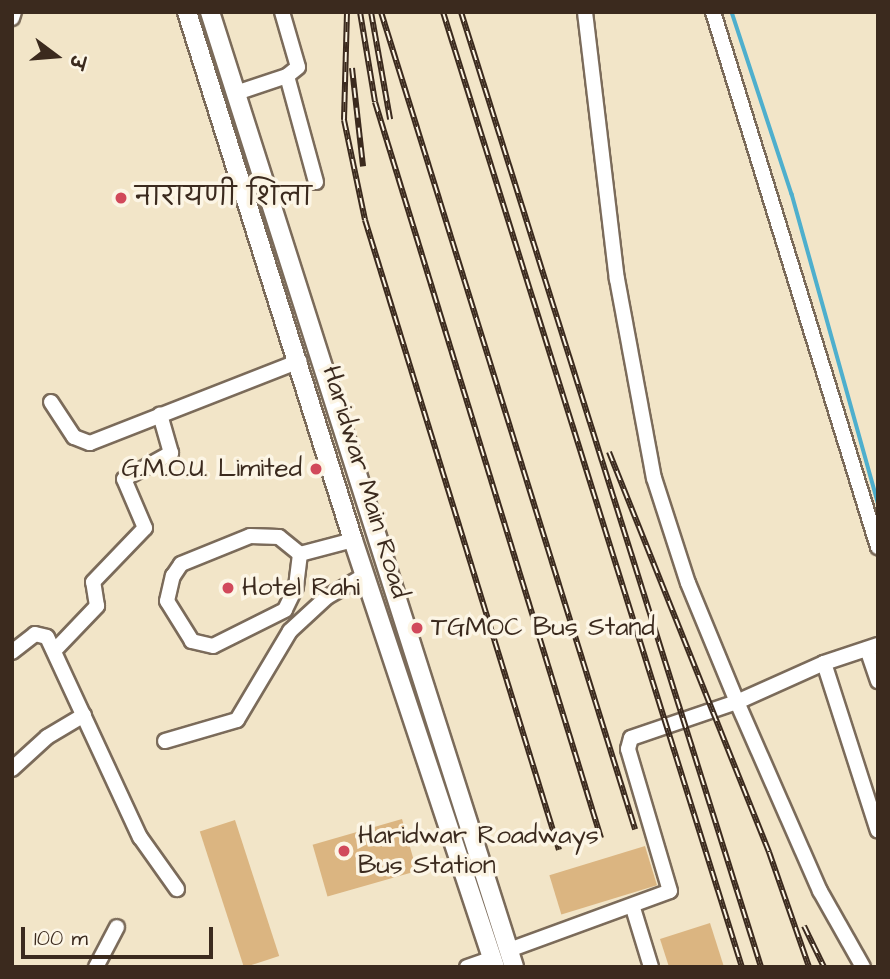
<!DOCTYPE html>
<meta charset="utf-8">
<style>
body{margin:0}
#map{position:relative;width:890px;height:979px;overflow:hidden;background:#f2e5c8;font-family:"Architects Daughter","Playpen Sans Deva",sans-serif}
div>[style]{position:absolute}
.stream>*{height:3.5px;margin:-1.75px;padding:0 1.75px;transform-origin:1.75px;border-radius:1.75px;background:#4eafcd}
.building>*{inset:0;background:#dbb581;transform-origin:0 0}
.roads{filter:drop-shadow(2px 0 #7b6b5a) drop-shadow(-2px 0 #7b6b5a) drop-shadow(0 2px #7b6b5a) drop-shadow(0 -2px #7b6b5a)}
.minor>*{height:14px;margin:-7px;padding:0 7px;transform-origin:7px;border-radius:7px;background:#fff}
.major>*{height:18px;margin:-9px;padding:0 9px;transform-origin:9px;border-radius:9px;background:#fff}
.rail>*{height:6px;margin-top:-3px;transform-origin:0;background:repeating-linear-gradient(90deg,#fcf5e5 0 10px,#3b2a1e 0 20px);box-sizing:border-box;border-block:2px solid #3b2a1e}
.dots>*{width:19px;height:19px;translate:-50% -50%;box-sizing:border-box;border:4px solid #fcf5e5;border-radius:50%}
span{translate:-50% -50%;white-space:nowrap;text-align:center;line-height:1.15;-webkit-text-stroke:7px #fcf5e5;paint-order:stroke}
.poi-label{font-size:26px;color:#3b2a1e}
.left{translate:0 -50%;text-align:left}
.right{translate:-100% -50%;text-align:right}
.street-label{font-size:26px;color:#3b2a1e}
.frame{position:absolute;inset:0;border:14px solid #3b2a1e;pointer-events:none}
.north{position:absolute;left:21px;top:21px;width:70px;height:70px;-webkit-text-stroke:5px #fcf5e5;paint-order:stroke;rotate:106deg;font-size:19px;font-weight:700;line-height:28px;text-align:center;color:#3b2a1e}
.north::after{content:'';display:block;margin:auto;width:24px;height:32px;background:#3b2a1e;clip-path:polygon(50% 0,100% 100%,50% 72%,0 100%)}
.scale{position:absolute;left:21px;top:927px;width:192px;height:32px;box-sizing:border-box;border:4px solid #3b2a1e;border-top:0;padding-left:9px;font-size:21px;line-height:24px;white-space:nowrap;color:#3b2a1e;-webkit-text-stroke:5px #fcf5e5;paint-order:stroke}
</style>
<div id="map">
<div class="stream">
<div style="left:732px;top:12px;width:192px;rotate:71.8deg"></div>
<div style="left:792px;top:194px;width:321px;rotate:74.4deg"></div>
</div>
<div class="building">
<div style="left:402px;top:819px;width:54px;height:93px;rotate:74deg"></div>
<div style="left:235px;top:820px;width:143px;height:37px;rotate:72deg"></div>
<div style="left:645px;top:846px;width:41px;height:100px;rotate:73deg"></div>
<div style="clip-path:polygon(710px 923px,724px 967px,669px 967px,660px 939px)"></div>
</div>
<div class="roads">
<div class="minor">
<div style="left:585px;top:12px;width:269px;rotate:83.2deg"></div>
<div style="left:617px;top:279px;width:202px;rotate:79.5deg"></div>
<div style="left:654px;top:478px;width:110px;rotate:72.1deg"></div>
<div style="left:688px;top:583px;width:129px;rotate:67.6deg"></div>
<div style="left:737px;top:702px;width:206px;rotate:66.3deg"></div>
<div style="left:820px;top:891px;width:87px;rotate:60.5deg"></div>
<div style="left:713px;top:12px;width:560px;rotate:72.86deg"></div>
<div style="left:12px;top:18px;width:6px;rotate:-72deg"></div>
<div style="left:287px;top:76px;width:110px;rotate:74.7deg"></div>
<div style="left:236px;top:93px;width:54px;rotate:-18.4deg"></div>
<div style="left:287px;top:76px;width:14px;rotate:-39deg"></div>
<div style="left:298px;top:67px;width:57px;rotate:-106.2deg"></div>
<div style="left:51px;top:402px;width:42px;rotate:56.7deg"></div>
<div style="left:74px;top:437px;width:17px;rotate:21deg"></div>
<div style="left:90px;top:443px;width:225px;rotate:-21.4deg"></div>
<div style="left:300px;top:554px;width:33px;rotate:97deg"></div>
<div style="left:296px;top:587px;width:25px;rotate:116deg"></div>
<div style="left:285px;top:610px;width:80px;rotate:153.4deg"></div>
<div style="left:213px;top:646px;width:22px;rotate:-167deg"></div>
<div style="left:192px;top:641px;width:47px;rotate:-122deg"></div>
<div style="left:167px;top:601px;width:26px;rotate:-77deg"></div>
<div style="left:173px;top:576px;width:14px;rotate:-56deg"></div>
<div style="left:181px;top:564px;width:74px;rotate:-22.1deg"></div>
<div style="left:250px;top:536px;width:29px;rotate:2deg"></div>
<div style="left:279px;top:537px;width:27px;rotate:39deg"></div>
<div style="left:300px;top:554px;width:55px;rotate:-14.8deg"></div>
<div style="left:867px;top:649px;width:34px;rotate:71deg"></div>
<div style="left:55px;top:650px;width:61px;rotate:-46.3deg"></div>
<div style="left:97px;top:606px;width:24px;rotate:-99deg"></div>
<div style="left:93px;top:582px;width:75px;rotate:-46.1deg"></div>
<div style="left:145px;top:528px;width:53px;rotate:-113.2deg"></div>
<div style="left:124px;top:479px;width:54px;rotate:-29deg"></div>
<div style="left:171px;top:453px;width:40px;rotate:-106deg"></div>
<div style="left:12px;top:652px;width:29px;rotate:-38deg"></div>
<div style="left:35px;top:634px;width:12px;rotate:14deg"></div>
<div style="left:47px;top:637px;width:221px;rotate:65.1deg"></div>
<div style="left:140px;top:837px;width:64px;rotate:54.6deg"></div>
<div style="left:824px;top:663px;width:176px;rotate:72.2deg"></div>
<div style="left:165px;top:741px;width:75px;rotate:-16.3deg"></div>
<div style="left:237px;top:720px;width:104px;rotate:-59.2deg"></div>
<div style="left:290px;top:631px;width:50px;rotate:-42.6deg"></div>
<div style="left:327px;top:597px;width:44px;rotate:-30.1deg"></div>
<div style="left:12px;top:769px;width:47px;rotate:-42.4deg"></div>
<div style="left:47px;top:737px;width:43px;rotate:-30.7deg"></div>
<div style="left:633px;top:908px;width:62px;rotate:73deg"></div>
<div style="left:509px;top:950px;width:171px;rotate:-20.1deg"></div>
<div style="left:670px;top:891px;width:148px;rotate:-106.5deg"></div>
<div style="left:628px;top:749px;width:11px;rotate:-75deg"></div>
<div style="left:631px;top:738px;width:112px;rotate:-18.8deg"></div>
<div style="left:737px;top:702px;width:95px;rotate:-24.1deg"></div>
<div style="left:824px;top:663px;width:57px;rotate:-18.4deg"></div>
<div style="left:96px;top:967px;width:45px;rotate:-62.3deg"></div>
<div style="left:467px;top:967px;width:28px;rotate:-19deg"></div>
</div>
<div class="major">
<div style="left:187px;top:12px;width:553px;rotate:72.55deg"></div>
<div style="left:353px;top:540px;width:450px;rotate:71.6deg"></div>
<div style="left:210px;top:12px;width:1002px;rotate:72.34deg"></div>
</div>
</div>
<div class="rail">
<div style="left:347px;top:12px;width:108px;rotate:91.6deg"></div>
<div style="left:344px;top:120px;width:102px;rotate:78.1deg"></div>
<div style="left:365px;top:220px;width:659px;rotate:72.88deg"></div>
<div style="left:360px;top:12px;width:91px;rotate:80.5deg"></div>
<div style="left:375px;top:102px;width:770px;rotate:72.93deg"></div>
<div style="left:371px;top:12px;width:109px;rotate:79.9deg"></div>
<div style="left:381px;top:12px;width:856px;rotate:72.73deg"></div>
<div style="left:443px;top:12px;width:1001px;rotate:72.62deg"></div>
<div style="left:461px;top:12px;width:1001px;rotate:72.56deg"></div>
<div style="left:352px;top:68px;width:99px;rotate:83.6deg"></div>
<div style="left:609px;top:452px;width:431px;rotate:68.2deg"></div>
<div style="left:769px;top:852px;width:122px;rotate:70.8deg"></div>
<div style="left:804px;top:926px;width:46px;rotate:64deg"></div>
</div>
<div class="dots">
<div style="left:121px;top:198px;background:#d1495b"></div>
<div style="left:316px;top:469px;background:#d1495b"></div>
<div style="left:228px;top:588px;background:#d1495b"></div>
<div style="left:417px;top:628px;background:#d1495b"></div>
<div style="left:344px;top:851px;background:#d1495b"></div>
</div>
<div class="poi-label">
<span class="left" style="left:135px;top:198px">नारायणी शिला</span>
<span class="right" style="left:302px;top:469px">G.M.O.U. Limited</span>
<span class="left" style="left:242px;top:588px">Hotel Rahi</span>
<span class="left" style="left:431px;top:628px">TGMOC Bus Stand</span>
<span class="left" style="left:358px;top:851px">Haridwar Roadways<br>Bus Station</span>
</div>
<div class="street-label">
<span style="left:365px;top:482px;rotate:73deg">Haridwar Main Road</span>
</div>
<div class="frame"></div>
<div class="north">उ</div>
<div class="scale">100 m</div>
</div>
